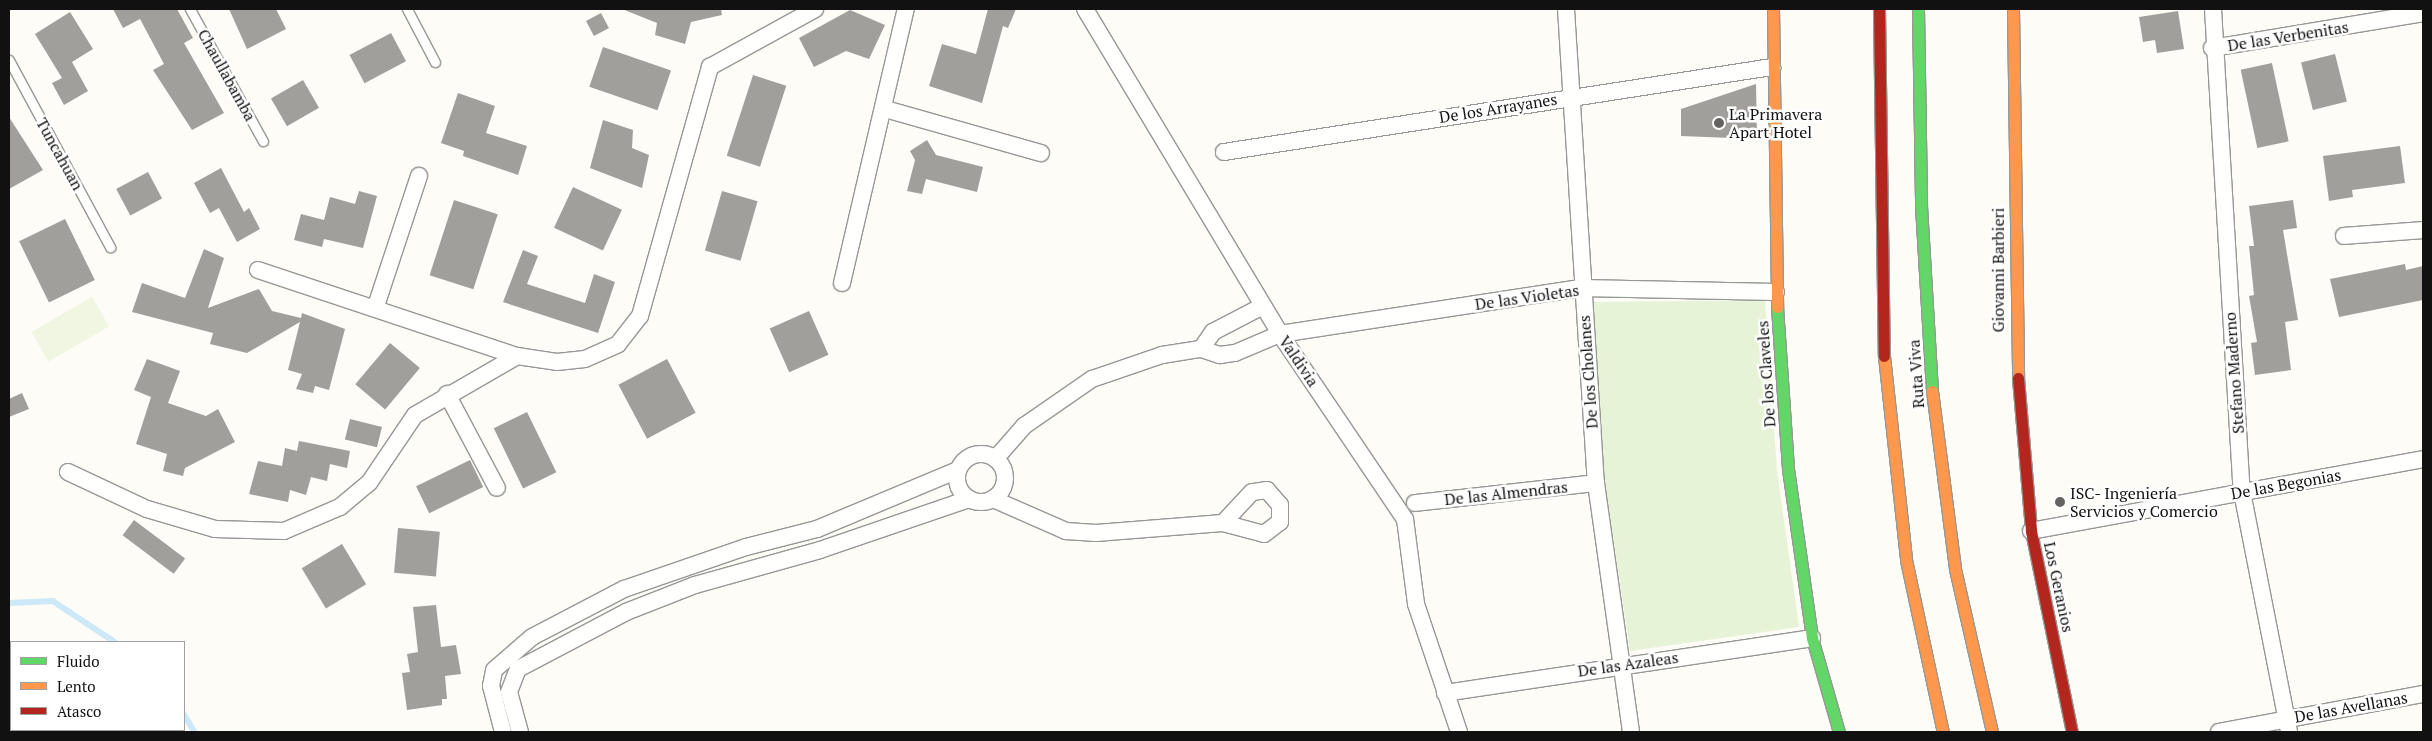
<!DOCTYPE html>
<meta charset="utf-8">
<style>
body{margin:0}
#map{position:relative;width:2432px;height:741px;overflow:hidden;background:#fdfcf7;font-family:"PT Serif",serif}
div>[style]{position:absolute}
.green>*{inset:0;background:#e7f3d7}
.pitch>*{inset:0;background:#f0f6e1;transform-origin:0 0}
.stream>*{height:5.5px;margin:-2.75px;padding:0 2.75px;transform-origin:2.75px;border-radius:2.75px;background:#cde8f7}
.building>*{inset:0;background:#a19f9c;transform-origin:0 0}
.roads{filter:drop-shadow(1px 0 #979795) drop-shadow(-1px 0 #979795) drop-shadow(0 1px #979795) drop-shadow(0 -1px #979795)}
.lane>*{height:9px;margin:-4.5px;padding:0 4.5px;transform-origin:4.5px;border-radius:4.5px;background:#fffffe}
.street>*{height:16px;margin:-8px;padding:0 8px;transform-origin:8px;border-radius:8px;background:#fffffe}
.street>.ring{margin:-8px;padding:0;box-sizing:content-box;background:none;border:16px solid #fffffe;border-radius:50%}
.fast>*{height:11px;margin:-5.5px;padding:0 5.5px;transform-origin:5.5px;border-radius:5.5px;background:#63d668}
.slow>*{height:11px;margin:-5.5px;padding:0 5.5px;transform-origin:5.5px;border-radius:5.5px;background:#ff974d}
.jam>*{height:11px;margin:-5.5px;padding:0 5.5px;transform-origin:5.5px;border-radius:5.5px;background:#b3261e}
.dots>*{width:14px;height:14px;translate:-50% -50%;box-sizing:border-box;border:2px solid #fff;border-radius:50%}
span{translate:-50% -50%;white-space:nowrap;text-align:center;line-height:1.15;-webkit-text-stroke:5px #fff;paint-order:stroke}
.street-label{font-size:16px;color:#111}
.poi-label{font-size:16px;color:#111}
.left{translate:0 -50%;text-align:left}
.frame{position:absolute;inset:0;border:10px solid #111;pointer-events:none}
.legend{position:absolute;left:10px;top:641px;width:175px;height:90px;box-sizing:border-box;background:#fff;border:1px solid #a0a0a0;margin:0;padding:6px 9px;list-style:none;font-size:15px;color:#111}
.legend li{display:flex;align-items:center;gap:10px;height:25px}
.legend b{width:25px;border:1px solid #a0a0a0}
</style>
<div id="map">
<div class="green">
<div style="clip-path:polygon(1765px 300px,1777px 471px,1799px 627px,1630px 651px,1605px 482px,1590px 302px)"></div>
</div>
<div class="pitch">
<div style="left:92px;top:297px;width:34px;height:70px;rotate:60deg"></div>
</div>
<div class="stream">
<div style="left:9px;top:603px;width:44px;rotate:-2.6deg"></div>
<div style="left:53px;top:601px;width:74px;rotate:33.5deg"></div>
<div style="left:184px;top:714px;width:21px;rotate:59deg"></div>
</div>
<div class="building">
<div style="clip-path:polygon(113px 9px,177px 9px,193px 38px,184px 43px,224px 113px,192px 130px,153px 70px,164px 64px,140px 19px,123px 28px)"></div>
<div style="clip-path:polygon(229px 9px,276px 9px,286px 29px,247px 49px)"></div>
<div style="clip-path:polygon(622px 9px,721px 9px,722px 15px,691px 22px,685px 44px,655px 35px,657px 23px)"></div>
<div style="clip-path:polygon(988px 9px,1016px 9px,1008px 28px,1003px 26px,982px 103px,929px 86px,942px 44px,976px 54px)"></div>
<div style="clip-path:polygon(850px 10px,885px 25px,869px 59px,846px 51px,814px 67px,799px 38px)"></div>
<div style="clip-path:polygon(2178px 11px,2184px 49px,2157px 53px,2155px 40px,2143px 42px,2139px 17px)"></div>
<div style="clip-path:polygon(70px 12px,93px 49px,72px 62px,88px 91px,64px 105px,52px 83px,62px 78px,35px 34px)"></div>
<div style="left:601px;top:13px;width:17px;height:17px;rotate:62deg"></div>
<div style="left:391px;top:33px;width:32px;height:47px;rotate:62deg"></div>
<div style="left:603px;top:47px;width:72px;height:42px;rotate:19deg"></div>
<div style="left:2335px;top:54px;width:49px;height:35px;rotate:76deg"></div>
<div style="left:2272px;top:63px;width:80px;height:32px;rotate:78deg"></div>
<div style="left:753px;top:75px;width:35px;height:85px;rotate:18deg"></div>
<div style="left:303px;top:80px;width:32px;height:37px;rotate:60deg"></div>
<div style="clip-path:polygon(1756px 84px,1757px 139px,1681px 136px,1681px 109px)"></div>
<div style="clip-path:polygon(458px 93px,495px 106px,486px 133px,527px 146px,518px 175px,463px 156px,464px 151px,441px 143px)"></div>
<div style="clip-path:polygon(9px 117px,43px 170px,9px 189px)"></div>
<div style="clip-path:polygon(603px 120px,633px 130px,632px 148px,649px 155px,642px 188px,590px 168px)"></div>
<div style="clip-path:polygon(927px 140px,936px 155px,983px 167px,977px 192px,926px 179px,922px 194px,907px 191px,915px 160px,910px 151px)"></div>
<div style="clip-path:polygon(2400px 146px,2405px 183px,2352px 190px,2353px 197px,2329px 201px,2323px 156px)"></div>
<div style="clip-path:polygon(221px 168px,244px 212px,249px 208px,260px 229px,237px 242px,219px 208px,210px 213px,194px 183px)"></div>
<div style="left:148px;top:172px;width:30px;height:36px;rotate:62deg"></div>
<div style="left:573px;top:187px;width:54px;height:45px;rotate:25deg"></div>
<div style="clip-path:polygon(359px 191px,377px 196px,363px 248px,324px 239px,322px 247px,294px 240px,301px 214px,324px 220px,330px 197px,355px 204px)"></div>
<div style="left:722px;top:191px;width:37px;height:62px;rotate:16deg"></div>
<div style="left:454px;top:200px;width:46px;height:79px;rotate:18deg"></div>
<div style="clip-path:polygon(2293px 200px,2297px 228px,2283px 230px,2298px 320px,2285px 322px,2291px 370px,2255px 375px,2251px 343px,2257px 342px,2249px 296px,2254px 295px,2249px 246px,2254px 246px,2249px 206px)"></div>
<div style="left:65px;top:219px;width:68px;height:51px;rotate:64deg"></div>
<div style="clip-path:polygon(204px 249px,224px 258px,208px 308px,259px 289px,272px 311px,301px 318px,302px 313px,345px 329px,329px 390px,315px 386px,313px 393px,296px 389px,302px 374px,288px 370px,300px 322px,247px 353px,210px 344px,213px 333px,132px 312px,142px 283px,185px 298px)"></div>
<div style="clip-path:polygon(523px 250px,538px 256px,527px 284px,585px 303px,594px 274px,615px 282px,598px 333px,503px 302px)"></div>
<div style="clip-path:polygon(2405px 264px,2406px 270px,2423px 266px,2423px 300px,2339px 317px,2330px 279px)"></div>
<div style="left:809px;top:311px;width:48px;height:43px;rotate:66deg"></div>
<div style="left:390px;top:343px;width:39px;height:54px;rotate:40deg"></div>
<div style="clip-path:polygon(147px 359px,180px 371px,168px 403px,206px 416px,218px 409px,235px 442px,185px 468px,183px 476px,163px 471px,167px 454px,136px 444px,151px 397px,134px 390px)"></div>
<div style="left:667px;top:359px;width:61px;height:55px;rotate:62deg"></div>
<div style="clip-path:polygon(22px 393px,29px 409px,9px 417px,9px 399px)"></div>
<div style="left:527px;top:412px;width:67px;height:37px;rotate:64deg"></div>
<div style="left:350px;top:419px;width:33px;height:21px;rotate:14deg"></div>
<div style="clip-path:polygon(299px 441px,350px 451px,347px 468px,330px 464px,327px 481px,311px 477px,306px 495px,290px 490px,288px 502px,249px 494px,258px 461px,282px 466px,285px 448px,297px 451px)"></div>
<div style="left:470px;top:460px;width:30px;height:60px;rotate:64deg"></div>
<div style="left:134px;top:520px;width:64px;height:19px;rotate:37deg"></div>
<div style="left:398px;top:528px;width:42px;height:45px;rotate:5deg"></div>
<div style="left:342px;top:544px;width:47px;height:47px;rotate:59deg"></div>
<div style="clip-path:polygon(436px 605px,441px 647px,456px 645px,461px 674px,445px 676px,447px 699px,442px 699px,442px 705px,407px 710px,402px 673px,410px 672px,407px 654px,418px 652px,413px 607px)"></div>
</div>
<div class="roads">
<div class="lane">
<div style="left:190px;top:9px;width:151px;rotate:61.1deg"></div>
<div style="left:407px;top:9px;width:60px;rotate:62.2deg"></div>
<div style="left:9px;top:60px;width:213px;rotate:61.6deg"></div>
</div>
<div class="street">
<div style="left:1085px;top:9px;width:379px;rotate:59deg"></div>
<div style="left:1280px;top:334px;width:223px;rotate:56deg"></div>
<div style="left:1405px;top:519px;width:86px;rotate:82.6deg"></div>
<div style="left:1416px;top:604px;width:135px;rotate:71.4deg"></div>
<div style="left:1566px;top:9px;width:475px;rotate:86.4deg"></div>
<div style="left:1596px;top:483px;width:251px;rotate:82deg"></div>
<div style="left:2213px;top:9px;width:484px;rotate:86.6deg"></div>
<div style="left:2242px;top:492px;width:245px;rotate:78.9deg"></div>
<div style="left:2212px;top:48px;width:214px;rotate:-9.4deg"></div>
<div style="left:885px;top:109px;width:162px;rotate:15.8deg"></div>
<div style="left:1224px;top:152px;width:555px;rotate:-8.82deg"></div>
<div style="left:2344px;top:236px;width:79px;rotate:-4.3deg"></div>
<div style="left:258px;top:270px;width:273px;rotate:18.4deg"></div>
<div style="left:517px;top:356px;width:40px;rotate:8.5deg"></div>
<div style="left:557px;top:362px;width:28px;rotate:-6deg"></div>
<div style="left:585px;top:359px;width:36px;rotate:-24deg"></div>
<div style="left:618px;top:344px;width:36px;rotate:-52deg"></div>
<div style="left:640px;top:316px;width:259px;rotate:-74.3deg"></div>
<div style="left:710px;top:67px;width:120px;rotate:-28.9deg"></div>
<div style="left:842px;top:283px;width:281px;rotate:-76.9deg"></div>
<div style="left:376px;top:306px;width:137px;rotate:-71.7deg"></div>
<div style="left:1201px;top:349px;width:21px;rotate:-55deg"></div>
<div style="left:1213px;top:332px;width:56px;rotate:-27.5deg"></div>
<div style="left:447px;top:394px;width:106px;rotate:62deg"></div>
<div class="ring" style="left:957px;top:454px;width:32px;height:32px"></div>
<div style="left:996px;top:458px;width:43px;rotate:-48.8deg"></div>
<div style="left:1024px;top:426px;width:83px;rotate:-34.7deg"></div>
<div style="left:1092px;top:379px;width:74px;rotate:-18.9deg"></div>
<div style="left:1162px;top:355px;width:39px;rotate:-9deg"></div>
<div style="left:1201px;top:349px;width:20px;rotate:18deg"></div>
<div style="left:1220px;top:355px;width:15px;rotate:-8deg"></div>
<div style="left:1235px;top:353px;width:49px;rotate:-22.9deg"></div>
<div style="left:1280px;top:334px;width:304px;rotate:-8.7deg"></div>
<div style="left:1581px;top:288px;width:195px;rotate:1.2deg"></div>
<div style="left:68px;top:472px;width:87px;rotate:25.1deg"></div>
<div style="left:147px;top:509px;width:71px;rotate:16.4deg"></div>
<div style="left:215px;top:529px;width:69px;rotate:1.7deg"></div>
<div style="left:284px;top:531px;width:61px;rotate:-23.2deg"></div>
<div style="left:340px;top:507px;width:38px;rotate:-40deg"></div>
<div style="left:369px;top:483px;width:82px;rotate:-55.9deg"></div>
<div style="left:415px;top:415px;width:118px;rotate:-30deg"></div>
<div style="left:993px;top:499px;width:80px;rotate:23.7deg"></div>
<div style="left:1066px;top:531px;width:30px;rotate:4deg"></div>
<div style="left:1096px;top:533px;width:127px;rotate:-4.5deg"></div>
<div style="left:1223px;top:523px;width:42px;rotate:15deg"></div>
<div style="left:1264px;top:534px;width:20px;rotate:-37deg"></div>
<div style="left:1280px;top:522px;width:17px;rotate:-90deg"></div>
<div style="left:1280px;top:505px;width:20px;rotate:-131deg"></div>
<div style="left:1267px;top:490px;width:15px;rotate:172deg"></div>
<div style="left:1252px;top:492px;width:42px;rotate:133.1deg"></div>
<div style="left:1415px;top:503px;width:182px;rotate:-6.3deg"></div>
<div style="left:2031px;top:531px;width:399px;rotate:-10.4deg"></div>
<div style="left:1445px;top:693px;width:371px;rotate:-8.5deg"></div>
<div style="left:503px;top:732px;width:48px;rotate:-104.6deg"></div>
<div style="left:491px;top:686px;width:16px;rotate:-79deg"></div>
<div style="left:494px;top:670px;width:50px;rotate:-41deg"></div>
<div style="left:532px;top:637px;width:104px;rotate:-27.6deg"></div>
<div style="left:624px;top:589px;width:129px;rotate:-19deg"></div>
<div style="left:746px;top:547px;width:73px;rotate:-14.2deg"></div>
<div style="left:817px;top:529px;width:153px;rotate:-22.7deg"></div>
<div style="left:520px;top:732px;width:41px;rotate:-105.4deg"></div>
<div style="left:509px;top:692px;width:25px;rotate:-69deg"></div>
<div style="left:518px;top:669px;width:122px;rotate:-27.8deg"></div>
<div style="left:626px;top:612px;width:74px;rotate:-21.4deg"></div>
<div style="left:695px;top:585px;width:130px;rotate:-15.6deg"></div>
<div style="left:820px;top:550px;width:157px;rotate:-18.9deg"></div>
<div style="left:2219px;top:732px;width:208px;rotate:-10.6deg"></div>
</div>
<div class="fast">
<div style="left:1918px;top:9px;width:197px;rotate:89.1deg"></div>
<div style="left:1921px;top:206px;width:185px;rotate:86.6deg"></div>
<div style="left:1777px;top:307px;width:162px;rotate:86.1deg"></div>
<div style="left:1788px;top:469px;width:171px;rotate:81.9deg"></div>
<div style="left:1812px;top:638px;width:98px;rotate:74deg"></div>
</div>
<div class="slow">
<div style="left:1773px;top:9px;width:298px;rotate:89.2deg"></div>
<div style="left:2013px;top:9px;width:369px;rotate:89.2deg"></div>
<div style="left:1884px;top:356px;width:205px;rotate:83.8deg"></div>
<div style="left:1906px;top:560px;width:176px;rotate:77.9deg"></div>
<div style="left:1932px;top:391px;width:179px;rotate:82.6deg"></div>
<div style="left:1955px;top:569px;width:167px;rotate:77.2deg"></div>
</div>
<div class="jam">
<div style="left:1879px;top:9px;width:347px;rotate:89.2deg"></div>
<div style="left:2018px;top:378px;width:154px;rotate:85.1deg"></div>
<div style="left:2031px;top:531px;width:205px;rotate:78.5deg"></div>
</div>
</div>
<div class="dots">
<div style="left:1719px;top:123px;background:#646362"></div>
<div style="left:2060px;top:502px;background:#646362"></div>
</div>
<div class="street-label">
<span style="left:2288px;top:36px;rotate:-9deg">De las Verbenitas</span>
<span style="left:227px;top:75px;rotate:61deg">Chaullabamba</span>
<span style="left:1498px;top:108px;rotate:-9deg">De los Arrayanes</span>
<span style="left:60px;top:154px;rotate:61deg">Tuncahuan</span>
<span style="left:1998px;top:270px;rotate:-90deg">Giovanni Barbieri</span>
<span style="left:1527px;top:297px;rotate:-8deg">De las Violetas</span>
<span style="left:1299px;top:361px;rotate:56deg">Valdivia</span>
<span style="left:1588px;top:372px;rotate:-94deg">De los Cholanes</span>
<span style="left:2234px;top:373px;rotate:-94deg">Stefano Maderno</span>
<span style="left:1766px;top:374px;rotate:-94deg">De los Claveles</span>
<span style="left:1916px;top:374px;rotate:-94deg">Ruta Viva</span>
<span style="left:2286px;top:484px;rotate:-10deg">De las Begonias</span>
<span style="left:1506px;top:493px;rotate:-6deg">De las Almendras</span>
<span style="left:2059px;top:587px;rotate:78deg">Los Geranios</span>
<span style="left:1628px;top:664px;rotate:-8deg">De las Azaleas</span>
<span style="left:2351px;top:707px;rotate:-10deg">De las Avellanas</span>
</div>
<div class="poi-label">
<span class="left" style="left:1729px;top:123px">La Primavera<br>Apart Hotel</span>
<span class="left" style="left:2070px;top:502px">ISC- Ingeniería<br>Servicios y Comercio</span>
</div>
<div class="frame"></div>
<ul class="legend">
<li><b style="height:6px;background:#63d668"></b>Fluido</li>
<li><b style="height:6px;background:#ff974d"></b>Lento</li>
<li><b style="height:6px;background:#b3261e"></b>Atasco</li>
</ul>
</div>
